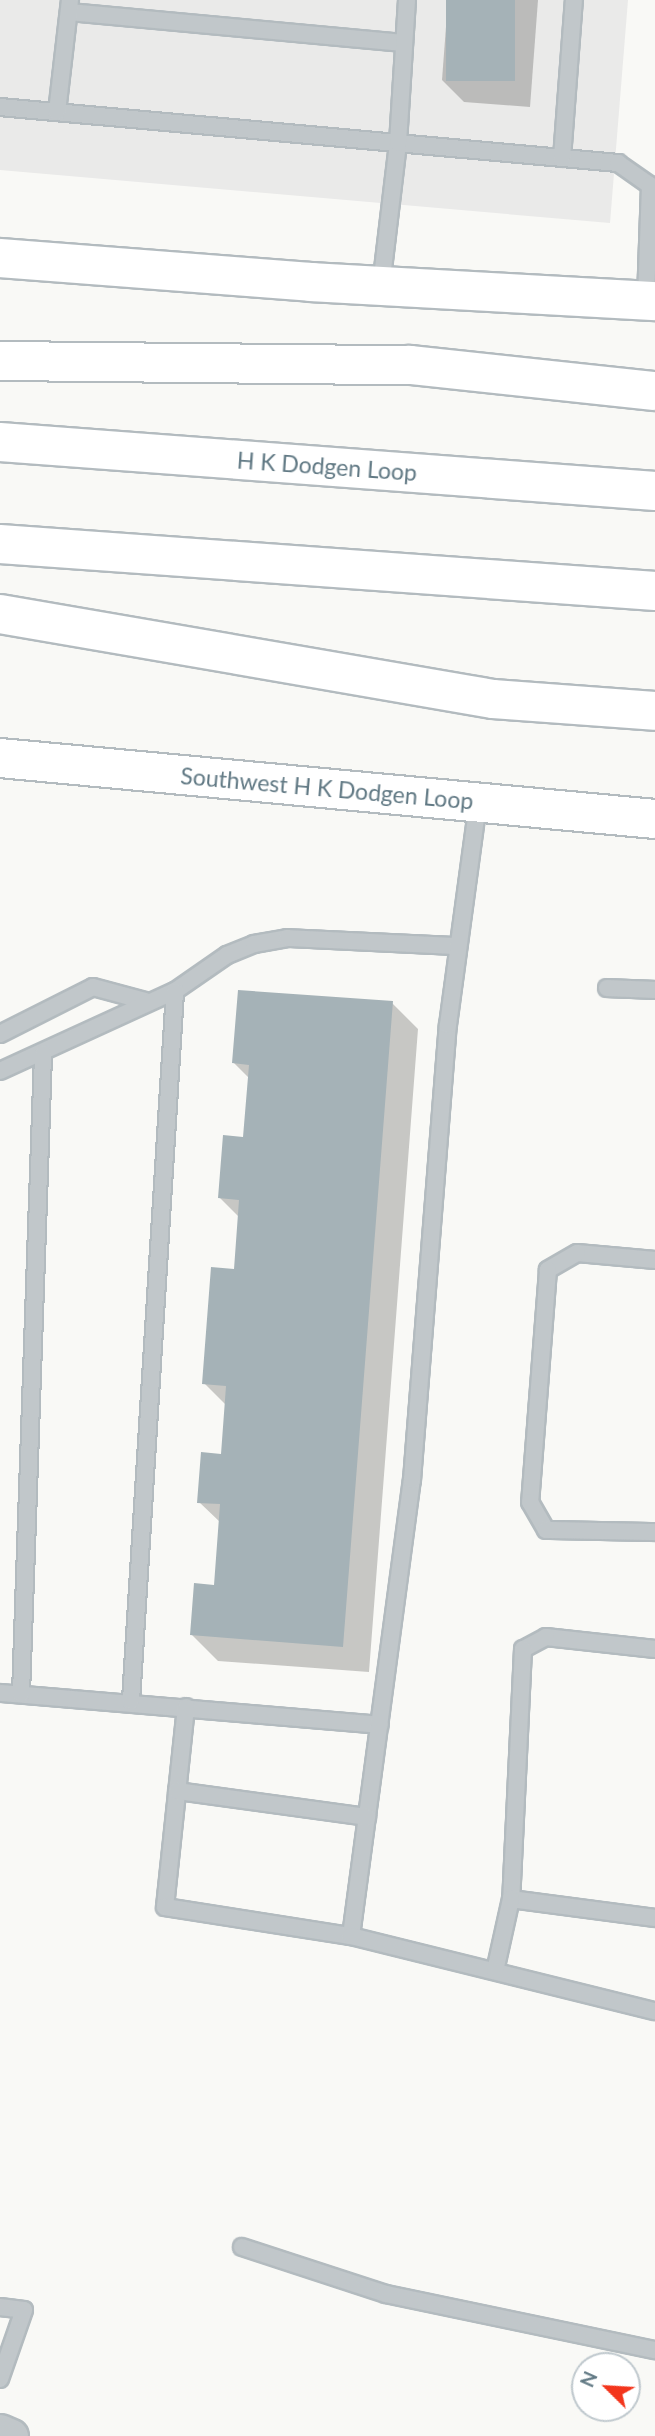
<!DOCTYPE html>
<style>
body{margin:0}
#map{position:relative;width:655px;height:2436px;overflow:hidden;background:#f9f9f6;font-family:Lato,sans-serif}
div>[style]{position:absolute}
.built>*{inset:0;background:#eaeae9}
.shadow>*{inset:0;background:#0003}
.building>*{inset:0;background:#a5b2b7;transform-origin:0 0}
.roads{filter:drop-shadow(2px 0 #b3bbbf) drop-shadow(-2px 0 #b3bbbf) drop-shadow(0 2px #b3bbbf) drop-shadow(0 -2px #b3bbbf)}
.lane>*{height:16px;margin:-8px;padding:0 8px;transform-origin:8px;border-radius:8px;background:#c1c7ca}
.street>*{height:33px;margin:-16.5px;padding:0 16.5px;transform-origin:16.5px;border-radius:16.5px;background:#c1c7ca}
.secondary>*{height:38px;margin:-19px;padding:0 19px;transform-origin:19px;border-radius:19px;background:#fff}
.highway>*{height:38px;margin:-19px;padding:0 19px;transform-origin:19px;border-radius:19px;background:#fff}
span{translate:-50% -50%;white-space:nowrap;text-align:center;line-height:1.15;-webkit-text-stroke:7px #fff;paint-order:stroke}
.street-label{font-size:23px;color:#617984}
.north{position:absolute;left:571px;top:2352px;width:70px;height:70px;box-sizing:border-box;background:#fff;border:2px solid #c0c9ce;border-radius:50%;rotate:294deg;font-size:19px;font-weight:700;line-height:28px;text-align:center;color:#617984}
.north::after{content:'';display:block;margin:auto;width:24px;height:32px;background:#f3351c;clip-path:polygon(50% 0,100% 100%,50% 72%,0 100%)}
</style>
<div id="map">
<div class="built">
<div style="clip-path:polygon(0 0,628px 0,610px 223px,0 170px)"></div>
</div>
<div class="shadow">
<div style="clip-path:polygon(448px 0,538px 0,530px 107px,464px 102px,442px 80px)"></div>
<div style="clip-path:polygon(392px 1003px,418px 1029px,369px 1672px,218px 1661px,192px 1635px,216px 1586px,221px 1523px,199px 1502px,222px 1456px,226px 1405px,204px 1383px,235px 1270px,239px 1217px,220px 1198px,245px 1139px,249px 1078px,234px 1063px)"></div>
</div>
<div class="building">
<div style="left:446px;top:0;width:69px;height:81px"></div>
<div style="clip-path:polygon(238px 990px,393px 1001px,343px 1647px,190px 1635px,194px 1583px,214px 1585px,220px 1504px,197px 1503px,201px 1452px,221px 1454px,226px 1386px,202px 1384px,211px 1267px,234px 1269px,239px 1200px,218px 1198px,223px 1135px,243px 1137px,249px 1065px,232px 1063px)"></div>
</div>
<div class="roads">
<div class="lane">
<div style="left:69px;top:12px;width:336px;rotate:5.3deg"></div>
<div style="left:0;top:107px;width:621px;rotate:5.18deg"></div>
<div style="left:618px;top:163px;width:39px;rotate:35deg"></div>
<div style="left:650px;top:185px;width:115px;rotate:92deg"></div>
<div style="left:57px;top:112px;width:113px;rotate:-83.4deg"></div>
<div style="left:562px;top:158px;width:158px;rotate:-85.7deg"></div>
<div style="left:381px;top:286px;width:144px;rotate:-83.2deg"></div>
<div style="left:398px;top:143px;width:143px;rotate:-86.4deg"></div>
<div style="left:607px;top:988px;width:48px;rotate:2.4deg"></div>
<div style="left:0;top:1034px;width:104px;rotate:-26.8deg"></div>
<div style="left:93px;top:987px;width:54px;rotate:15.1deg"></div>
<div style="left:0;top:1071px;width:192px;rotate:-24.6deg"></div>
<div style="left:175px;top:991px;width:63px;rotate:-34.7deg"></div>
<div style="left:227px;top:955px;width:29px;rotate:-22deg"></div>
<div style="left:254px;top:944px;width:34px;rotate:-10deg"></div>
<div style="left:287px;top:938px;width:170px;rotate:2.7deg"></div>
<div style="left:655px;top:1260px;width:78px;rotate:-174.9deg"></div>
<div style="left:577px;top:1253px;width:34px;rotate:150deg"></div>
<div style="left:548px;top:1270px;width:233px;rotate:94.4deg"></div>
<div style="left:530px;top:1502px;width:32px;rotate:60deg"></div>
<div style="left:546px;top:1530px;width:109px;rotate:1.1deg"></div>
<div style="left:655px;top:1649px;width:110px;rotate:-173.7deg"></div>
<div style="left:546px;top:1637px;width:26px;rotate:152deg"></div>
<div style="left:523px;top:1649px;width:250px;rotate:92.7deg"></div>
<div style="left:511px;top:1899px;width:145px;rotate:7.5deg"></div>
<div style="left:0;top:1693px;width:381px;rotate:4.8deg"></div>
<div style="left:21px;top:1694px;width:641px;rotate:-88.03deg"></div>
<div style="left:131px;top:1701px;width:711px;rotate:-86.45deg"></div>
<div style="left:186px;top:1707px;width:201px;rotate:96deg"></div>
<div style="left:165px;top:1907px;width:188px;rotate:8.9deg"></div>
<div style="left:351px;top:1936px;width:460px;rotate:-82.4deg"></div>
<div style="left:412px;top:1480px;width:456px;rotate:-85.5deg"></div>
<div style="left:448px;top:1025px;width:225px;rotate:-82.3deg"></div>
<div style="left:177px;top:1791px;width:192px;rotate:7.8deg"></div>
<div style="left:351px;top:1936px;width:313px;rotate:13.9deg"></div>
<div style="left:495px;top:1971px;width:74px;rotate:-77.5deg"></div>
<div style="left:242px;top:2247px;width:151px;rotate:18.1deg"></div>
<div style="left:386px;top:2294px;width:275px;rotate:11.8deg"></div>
<div style="left:0;top:2307px;width:24px;rotate:7deg"></div>
<div style="left:24px;top:2310px;width:73px;rotate:109.2deg"></div>
</div>
<div class="street">
<div style="left:0;top:2431px;width:12px;rotate:24deg"></div>
</div>
<div class="secondary">
<div style="left:0;top:258px;width:312px;rotate:4.4deg"></div>
<div style="left:311px;top:282px;width:345px;rotate:3.2deg"></div>
<div style="left:0;top:758px;width:658px;rotate:5.32deg"></div>
</div>
<div class="highway">
<div style="left:0;top:361px;width:410px;rotate:0.6deg"></div>
<div style="left:410px;top:365px;width:246px;rotate:6.1deg"></div>
<div style="left:0;top:442px;width:657px;rotate:4.28deg"></div>
<div style="left:0;top:544px;width:657px;rotate:4.1deg"></div>
<div style="left:0;top:614px;width:500px;rotate:9.78deg"></div>
<div style="left:493px;top:699px;width:162px;rotate:4.2deg"></div>
</div>
</div>
<div class="street-label">
<span style="left:327px;top:466px;rotate:4deg">H K Dodgen Loop</span>
<span style="left:327px;top:788px;rotate:5deg">Southwest H K Dodgen Loop</span>
</div>
<div class="north">N</div>
</div>
